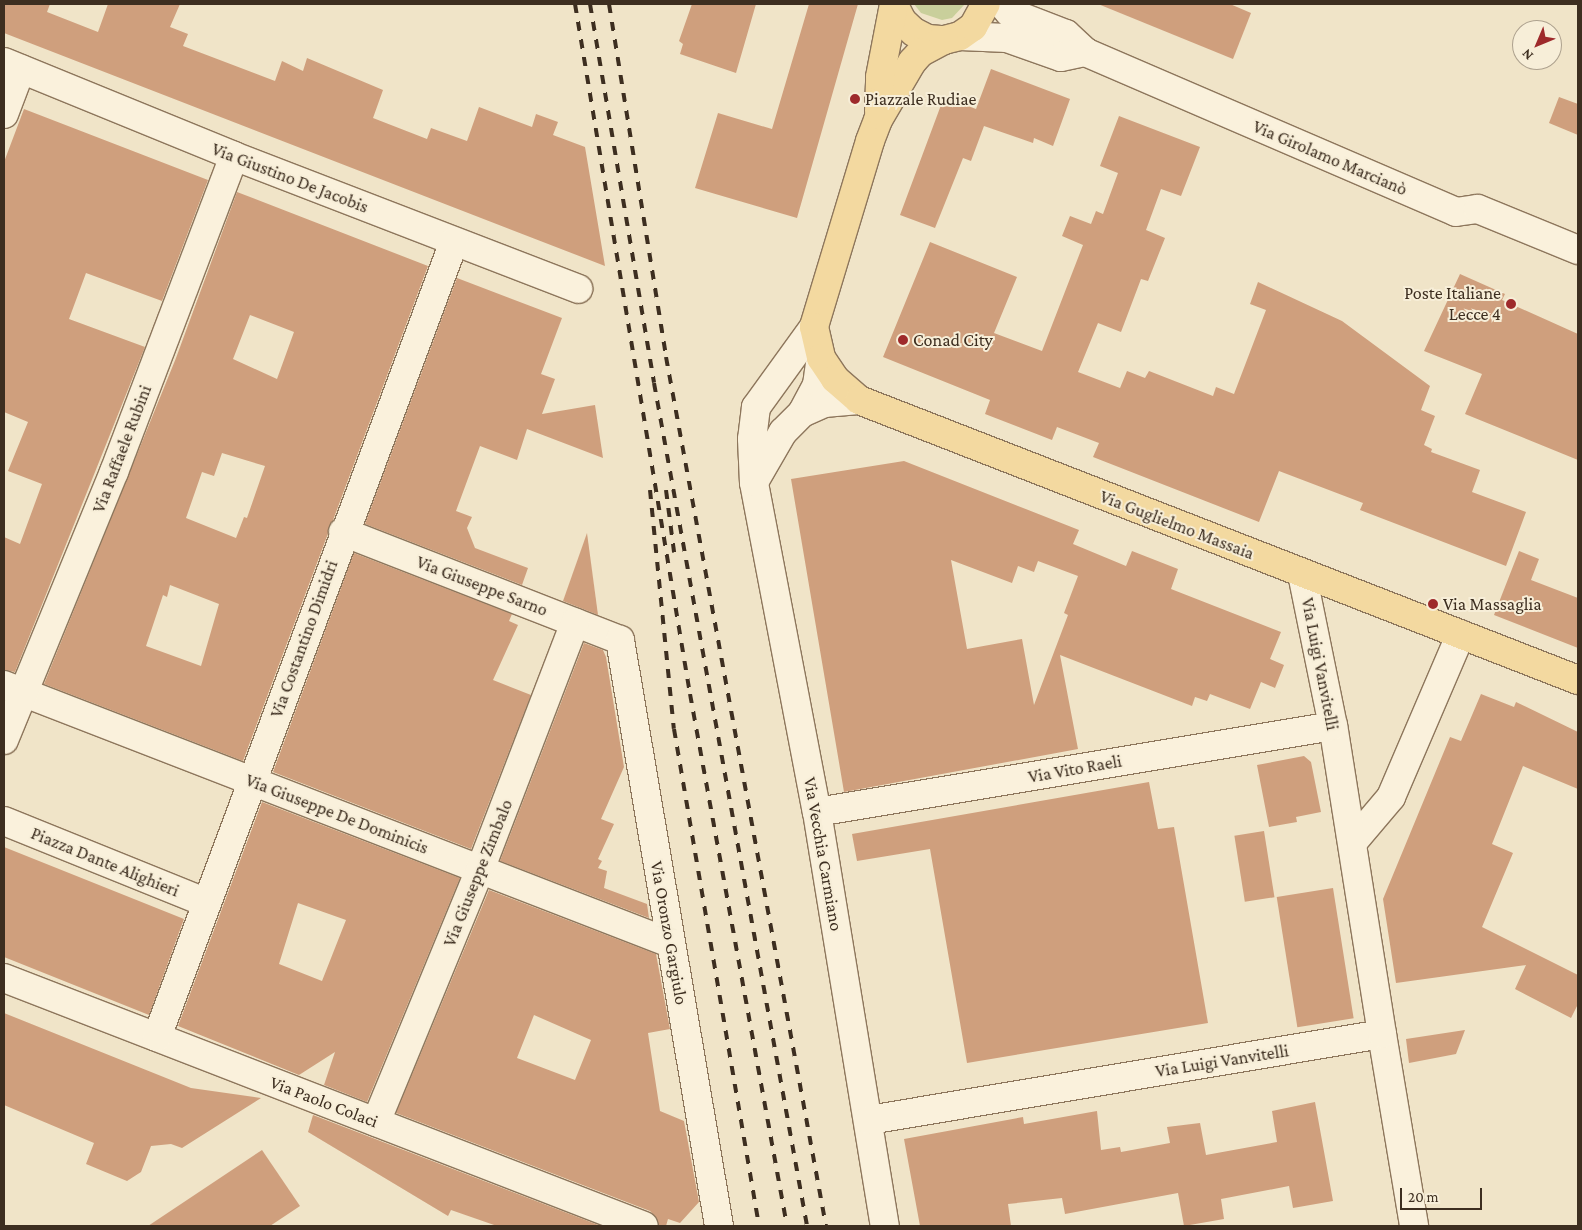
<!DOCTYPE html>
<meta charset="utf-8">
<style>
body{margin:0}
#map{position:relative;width:1582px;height:1230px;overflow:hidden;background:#f0e4c8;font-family:"Crimson Pro",serif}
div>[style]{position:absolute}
.green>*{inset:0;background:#c9cf9b}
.building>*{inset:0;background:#cf9f7d;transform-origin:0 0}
.roads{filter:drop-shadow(1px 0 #8d765c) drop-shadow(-1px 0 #8d765c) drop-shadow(0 1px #8d765c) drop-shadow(0 -1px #8d765c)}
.minor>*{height:28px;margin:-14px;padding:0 14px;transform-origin:14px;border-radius:14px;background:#faf1dc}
.major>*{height:28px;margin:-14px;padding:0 14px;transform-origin:14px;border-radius:14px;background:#f3d9a0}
.rail>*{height:4px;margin-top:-2px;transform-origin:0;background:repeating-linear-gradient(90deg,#3d2e20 0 9px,transparent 0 18px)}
.dots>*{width:14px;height:14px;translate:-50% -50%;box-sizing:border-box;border:2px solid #f7eed8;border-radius:50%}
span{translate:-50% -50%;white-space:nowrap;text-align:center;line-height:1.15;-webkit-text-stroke:4px #f7eed8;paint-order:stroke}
.poi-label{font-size:18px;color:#3d2e20}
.left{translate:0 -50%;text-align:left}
.right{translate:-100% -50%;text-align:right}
.street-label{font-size:18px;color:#3d2e20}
.frame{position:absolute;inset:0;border:5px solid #3d2e20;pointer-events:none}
.north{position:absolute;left:1512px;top:20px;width:50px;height:50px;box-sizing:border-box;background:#f7eed8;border:1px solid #ada18e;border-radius:50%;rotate:225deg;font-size:14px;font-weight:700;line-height:20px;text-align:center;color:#3d2e20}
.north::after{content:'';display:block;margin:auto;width:18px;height:22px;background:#9e2a2b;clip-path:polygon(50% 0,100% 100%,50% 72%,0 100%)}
.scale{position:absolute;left:1400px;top:1188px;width:82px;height:22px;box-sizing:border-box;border:2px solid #3d2e20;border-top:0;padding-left:6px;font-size:15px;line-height:18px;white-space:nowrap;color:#3d2e20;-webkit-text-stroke:4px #f7eed8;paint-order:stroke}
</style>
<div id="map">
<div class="green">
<div style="clip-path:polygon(914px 4px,965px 4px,952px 18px,942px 20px,921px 13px)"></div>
</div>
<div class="building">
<div style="clip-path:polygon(4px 4px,50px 4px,47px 12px,98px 32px,108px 4px,180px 4px,170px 27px,188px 34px,183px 46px,275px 81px,282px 61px,303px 71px,307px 58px,383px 90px,373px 118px,427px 139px,431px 128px,467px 141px,479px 107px,532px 127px,536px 114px,558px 122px,553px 135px,585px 147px,605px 266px,4px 33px)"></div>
<div style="clip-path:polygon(692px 4px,756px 4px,736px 73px,680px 54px,683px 44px,679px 41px)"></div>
<div style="clip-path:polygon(809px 4px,858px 4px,797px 218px,695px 188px,718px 113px,772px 129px)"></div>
<div style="clip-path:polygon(1098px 4px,1230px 4px,1251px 13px,1233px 59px)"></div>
<div style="clip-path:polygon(991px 69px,1070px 99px,1053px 146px,1034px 138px,1033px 143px,984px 126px,971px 161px,963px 158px,935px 228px,900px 215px,944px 97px,976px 109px)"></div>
<div style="clip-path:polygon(1559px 97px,1578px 104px,1578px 135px,1549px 123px)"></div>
<div style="clip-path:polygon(24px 109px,208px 180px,162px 301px,86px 273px,69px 319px,145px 347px,15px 672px,4px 670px,4px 537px,20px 544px,42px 484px,8px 471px,28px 422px,4px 412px,4px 162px)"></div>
<div style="clip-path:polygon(1119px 116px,1200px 147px,1181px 196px,1161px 189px,1146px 230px,1165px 238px,1148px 281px,1141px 279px,1121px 332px,1098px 323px,1078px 372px,1120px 388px,1127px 371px,1145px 378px,1149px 371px,1213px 396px,1216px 387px,1234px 394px,1266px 310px,1250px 304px,1258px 282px,1342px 321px,1430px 386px,1421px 410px,1435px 416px,1424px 445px,1432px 449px,1431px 452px,1480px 470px,1472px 492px,1526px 512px,1506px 566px,1360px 510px,1363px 503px,1279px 471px,1259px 522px,1093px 457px,1099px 443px,1057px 427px,1052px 440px,985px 414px,990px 400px,883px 357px,930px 242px,1017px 277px,994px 333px,1042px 351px,1083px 245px,1062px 236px,1070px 216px,1091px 224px,1096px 211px,1103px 214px,1118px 173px,1100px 166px)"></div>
<div style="clip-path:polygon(evenodd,237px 192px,428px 266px,243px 761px,44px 684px,176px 358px,237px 192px,250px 315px,294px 332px,277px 379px,233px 359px,250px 315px,237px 192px,222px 453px,265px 466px,247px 518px,244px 517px,236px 538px,186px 518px,202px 472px,214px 476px,222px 453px,237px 192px,170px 585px,219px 604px,201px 666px,146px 646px,163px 595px,167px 597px,170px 585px)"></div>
<div style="clip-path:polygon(1460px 274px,1505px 294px,1502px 300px,1578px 334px,1578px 460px,1465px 414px,1482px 374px,1424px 351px)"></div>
<div style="clip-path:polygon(457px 278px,562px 318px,541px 374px,555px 379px,542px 414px,595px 405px,603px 458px,527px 429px,517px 460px,480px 446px,456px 511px,472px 517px,467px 528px,475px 548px,528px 568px,522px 585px,365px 524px)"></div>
<div style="clip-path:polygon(evenodd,904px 461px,1079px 530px,1073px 544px,1126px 566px,1132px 551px,1178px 569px,1171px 589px,1281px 632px,1270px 659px,1284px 665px,1275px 688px,1261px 682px,1250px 709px,1210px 694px,1207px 701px,1195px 697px,1192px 706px,1060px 655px,1078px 749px,844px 792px,791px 479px,904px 461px,951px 560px,1012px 583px,1018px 566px,1034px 572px,1038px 561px,1078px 576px,1064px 613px,1068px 615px,1034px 705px,1022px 639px,967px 649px,951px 560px)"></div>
<div style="clip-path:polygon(587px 533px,598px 615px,563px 601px)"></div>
<div style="clip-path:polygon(1519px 551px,1539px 559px,1531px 580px,1578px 598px,1578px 648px,1494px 615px)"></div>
<div style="clip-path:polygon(354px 553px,512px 614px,509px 621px,518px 625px,493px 680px,531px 695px,471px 849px,273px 772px)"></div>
<div style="clip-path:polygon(584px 643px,603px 650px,606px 657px,624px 767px,601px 819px,614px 824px,598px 859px,602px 861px,598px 868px,607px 871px,604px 888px,647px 904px,649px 918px,500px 861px)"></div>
<div style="clip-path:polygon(1481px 694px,1514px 707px,1516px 702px,1578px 732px,1578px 789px,1523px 766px,1492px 844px,1513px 853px,1482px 927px,1578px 975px,1578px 1004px,1571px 1018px,1515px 989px,1526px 965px,1396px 983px,1383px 899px,1450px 737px,1461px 741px)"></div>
<div style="clip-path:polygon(1304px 756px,1311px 762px,1321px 812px,1296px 817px,1297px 822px,1269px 827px,1257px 765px)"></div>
<div style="clip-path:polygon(1149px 782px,1158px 829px,1174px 827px,1208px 1023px,967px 1063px,930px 849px,857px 861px,852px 834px)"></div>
<div style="clip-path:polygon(evenodd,262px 802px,460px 878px,367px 1102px,324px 1085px,335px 1052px,299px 1075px,178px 1026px,262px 802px,298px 903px,346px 920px,322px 981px,279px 964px,298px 903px)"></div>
<div style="left:1264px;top:831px;width:67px;height:30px;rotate:81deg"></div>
<div style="clip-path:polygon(4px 847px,184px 919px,149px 1015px,4px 957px)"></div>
<div style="left:1333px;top:888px;width:132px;height:57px;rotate:81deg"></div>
<div style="clip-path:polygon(evenodd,489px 890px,656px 954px,670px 1029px,648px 1033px,660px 1111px,684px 1121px,699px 1202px,680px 1223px,668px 1219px,666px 1226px,659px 1226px,656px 1217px,650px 1211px,396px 1113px,489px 890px,534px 1015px,591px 1040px,575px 1080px,517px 1058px,534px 1015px)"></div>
<div style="clip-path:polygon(4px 1013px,191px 1088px,261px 1098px,182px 1148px,171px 1144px,151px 1146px,141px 1172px,127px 1181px,86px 1164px,94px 1143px,4px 1105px)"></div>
<div style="clip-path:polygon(1465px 1030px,1456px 1054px,1409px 1063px,1406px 1039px)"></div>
<div style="clip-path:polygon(1315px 1102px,1333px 1201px,1293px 1208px,1289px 1186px,1221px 1199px,1224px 1219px,1184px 1226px,1178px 1193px,1065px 1214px,1062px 1198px,1008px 1204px,1011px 1226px,920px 1226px,904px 1139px,1023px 1117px,1024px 1124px,1097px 1111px,1101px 1150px,1120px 1147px,1121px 1152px,1170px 1143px,1167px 1127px,1200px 1123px,1206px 1155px,1277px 1142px,1272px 1111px)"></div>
<div style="clip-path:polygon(313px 1115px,601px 1226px,497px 1226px,451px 1210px,448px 1216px,308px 1132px)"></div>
<div style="clip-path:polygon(262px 1150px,300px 1206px,270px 1226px,148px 1226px)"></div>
</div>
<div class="roads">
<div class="minor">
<div style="left:1002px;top:4px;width:11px;rotate:49deg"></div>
<div style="left:1009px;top:12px;width:61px;rotate:21.1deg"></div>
<div style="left:1066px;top:34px;width:26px;rotate:43deg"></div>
<div style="left:1085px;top:52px;width:404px;rotate:23.3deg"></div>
<div style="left:1456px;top:212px;width:22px;rotate:-8deg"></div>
<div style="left:1478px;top:209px;width:108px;rotate:22.3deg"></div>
<div style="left:960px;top:36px;width:47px;rotate:2.4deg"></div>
<div style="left:1007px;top:38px;width:57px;rotate:19.4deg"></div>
<div style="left:1061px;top:57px;width:25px;rotate:-12deg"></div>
<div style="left:4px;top:62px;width:248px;rotate:22.2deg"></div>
<div style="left:234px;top:156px;width:369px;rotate:21.1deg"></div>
<div style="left:4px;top:114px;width:48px;rotate:-69.3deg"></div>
<div style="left:814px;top:327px;width:99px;rotate:125.9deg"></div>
<div style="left:756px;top:407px;width:32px;rotate:97deg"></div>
<div style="left:752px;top:439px;width:44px;rotate:87.4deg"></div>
<div style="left:754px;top:483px;width:335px;rotate:79.2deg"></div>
<div style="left:817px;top:812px;width:420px;rotate:80.7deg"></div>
<div style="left:802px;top:413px;width:32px;rotate:-62deg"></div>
<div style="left:817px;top:385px;width:27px;rotate:-82deg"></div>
<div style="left:754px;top:482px;width:58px;rotate:-59.9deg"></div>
<div style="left:783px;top:432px;width:27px;rotate:-45deg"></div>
<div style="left:802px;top:413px;width:24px;rotate:-24deg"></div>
<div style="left:824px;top:403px;width:35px;rotate:-5deg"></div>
<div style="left:343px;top:532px;width:297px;rotate:21.3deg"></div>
<div style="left:620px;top:640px;width:594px;rotate:80.41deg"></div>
<div style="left:4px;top:685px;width:714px;rotate:21.18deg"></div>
<div style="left:4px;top:740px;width:290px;rotate:-67.7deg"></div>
<div style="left:114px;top:472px;width:338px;rotate:-69.2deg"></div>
<div style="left:817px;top:812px;width:523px;rotate:-9.46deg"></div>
<div style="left:4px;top:821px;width:219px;rotate:22deg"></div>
<div style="left:1353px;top:842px;width:59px;rotate:-49.8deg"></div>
<div style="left:1391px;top:797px;width:177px;rotate:-66.8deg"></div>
<div style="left:4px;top:978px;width:686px;rotate:21.18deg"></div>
<div style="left:1382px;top:1034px;width:195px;rotate:80.5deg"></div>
<div style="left:157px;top:1037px;width:849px;rotate:-69.52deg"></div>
<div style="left:869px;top:1120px;width:520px;rotate:-9.52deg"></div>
<div style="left:1382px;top:1034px;width:312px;rotate:-99deg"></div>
<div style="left:1333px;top:726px;width:155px;rotate:-101.5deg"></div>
<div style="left:376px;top:1122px;width:273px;rotate:-67.6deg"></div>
<div style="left:480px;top:870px;width:265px;rotate:-69deg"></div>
</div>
<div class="major">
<div style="left:895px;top:7px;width:16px;rotate:63deg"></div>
<div style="left:902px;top:21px;width:16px;rotate:43deg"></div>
<div style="left:914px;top:32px;width:16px;rotate:27deg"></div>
<div style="left:928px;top:39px;width:16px;rotate:4deg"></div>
<div style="left:944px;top:40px;width:16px;rotate:-14deg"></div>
<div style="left:960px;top:36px;width:16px;rotate:-35deg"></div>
<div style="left:973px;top:27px;width:26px;rotate:-61deg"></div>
<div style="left:944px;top:40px;width:26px;rotate:152deg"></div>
<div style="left:921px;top:52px;width:13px;rotate:132deg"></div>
<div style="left:912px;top:62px;width:67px;rotate:120.4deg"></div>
<div style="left:878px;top:120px;width:22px;rotate:111deg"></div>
<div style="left:870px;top:141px;width:194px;rotate:106.8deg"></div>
<div style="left:814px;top:327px;width:32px;rotate:77deg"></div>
<div style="left:821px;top:358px;width:25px;rotate:56deg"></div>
<div style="left:835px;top:379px;width:32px;rotate:41deg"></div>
<div style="left:859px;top:400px;width:772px;rotate:21.28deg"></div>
<div style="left:879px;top:111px;width:34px;rotate:-88deg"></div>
<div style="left:880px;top:77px;width:74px;rotate:-79.1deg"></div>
</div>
</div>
<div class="rail">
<div style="left:575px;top:4px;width:700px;rotate:80.54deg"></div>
<div style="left:690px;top:694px;width:541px;rotate:79.67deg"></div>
<div style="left:590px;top:4px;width:384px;rotate:80.4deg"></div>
<div style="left:654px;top:383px;width:857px;rotate:79.71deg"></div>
<div style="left:609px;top:4px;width:358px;rotate:80.8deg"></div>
<div style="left:666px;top:357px;width:884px;rotate:79.57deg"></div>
<div style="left:650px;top:490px;width:240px;rotate:84.3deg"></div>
<div style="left:674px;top:729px;width:504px;rotate:80.29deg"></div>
<div style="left:666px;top:490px;width:63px;rotate:82.6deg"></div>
</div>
<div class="dots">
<div style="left:855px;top:99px;background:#9e2a2b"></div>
<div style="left:1511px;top:304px;background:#9e2a2b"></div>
<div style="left:903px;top:340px;background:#9e2a2b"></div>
<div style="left:1433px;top:604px;background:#9e2a2b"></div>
</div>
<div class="poi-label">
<span class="left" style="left:865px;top:99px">Piazzale Rudiae</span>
<span class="right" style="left:1501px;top:304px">Poste Italiane<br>Lecce 4</span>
<span class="left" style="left:913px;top:340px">Conad City</span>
<span class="left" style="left:1443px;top:604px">Via Massaglia</span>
</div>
<div class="street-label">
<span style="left:1330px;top:158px;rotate:23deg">Via Girolamo Marcianò</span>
<span style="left:290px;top:178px;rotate:21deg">Via Giustino De Jacobis</span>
<span style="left:122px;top:449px;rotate:-69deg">Via Raffaele Rubini</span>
<span style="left:1177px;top:525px;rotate:21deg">Via Guglielmo Massaia</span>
<span style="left:482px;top:586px;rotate:21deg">Via Giuseppe Sarno</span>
<span style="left:304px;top:639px;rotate:-70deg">Via Costantino Dimidri</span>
<span style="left:1320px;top:664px;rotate:79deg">Via Luigi Vanvitelli</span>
<span style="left:1075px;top:769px;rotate:-10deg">Via Vito Raeli</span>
<span style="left:337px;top:814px;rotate:21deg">Via Giuseppe De Dominicis</span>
<span style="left:823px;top:854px;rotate:80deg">Via Vecchia Carmiano</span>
<span style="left:105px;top:862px;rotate:22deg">Piazza Dante Alighieri</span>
<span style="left:478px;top:873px;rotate:-68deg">Via Giuseppe Zimbalo</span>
<span style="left:669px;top:933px;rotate:80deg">Via Oronzo Gargiulo</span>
<span style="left:1222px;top:1061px;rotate:-9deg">Via Luigi Vanvitelli</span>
<span style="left:324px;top:1102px;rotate:21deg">Via Paolo Colaci</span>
</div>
<div class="frame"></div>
<div class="north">N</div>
<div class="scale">20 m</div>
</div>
